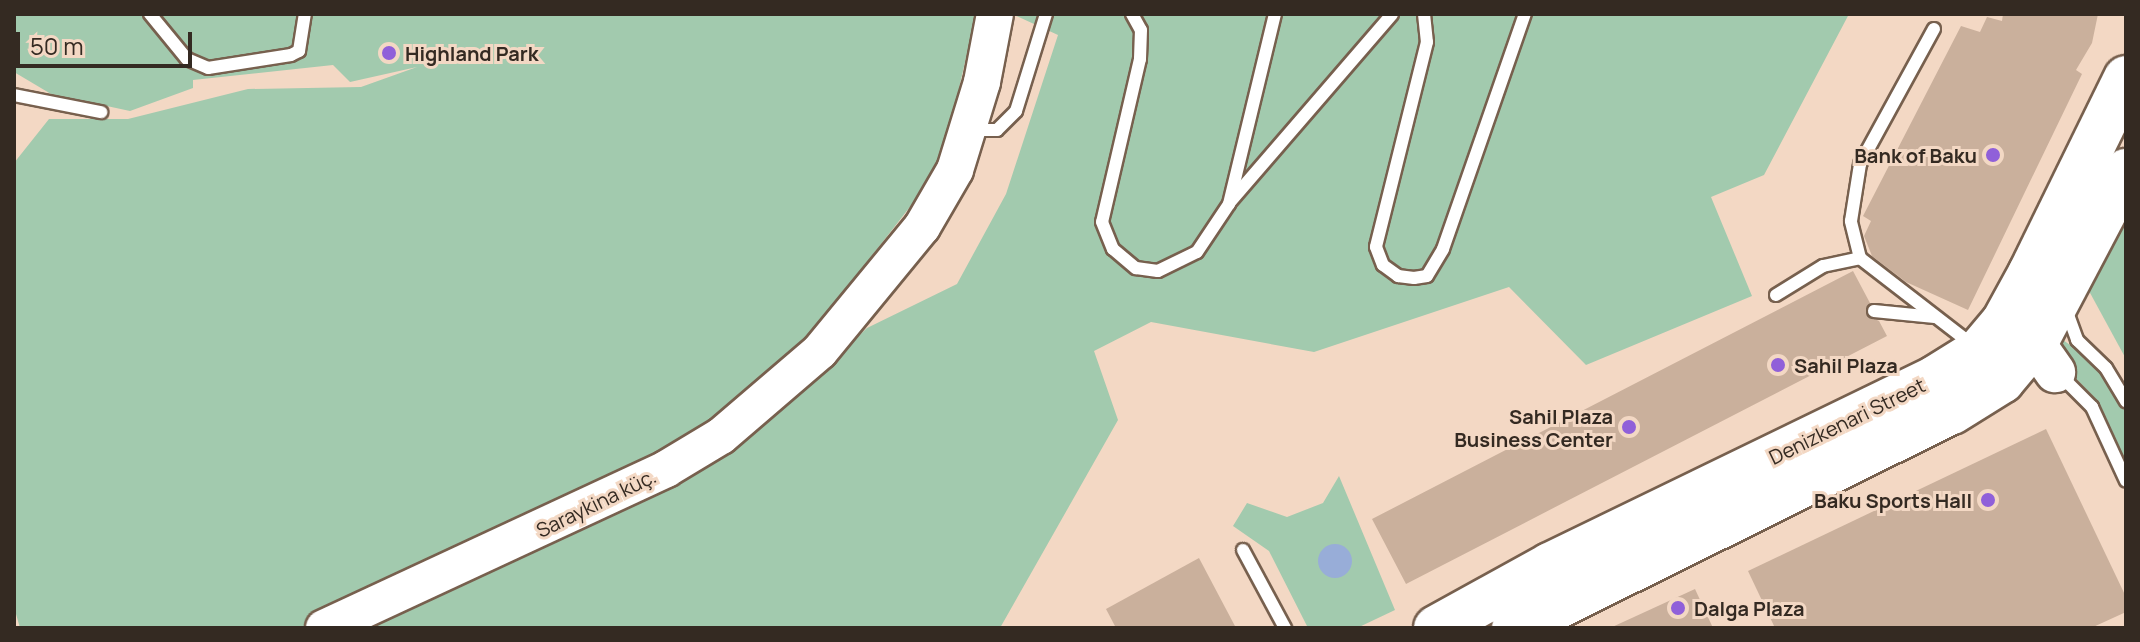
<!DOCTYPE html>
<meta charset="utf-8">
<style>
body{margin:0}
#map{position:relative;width:2140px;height:642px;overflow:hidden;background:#f3d8c4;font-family:Manrope,sans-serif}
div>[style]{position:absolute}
.green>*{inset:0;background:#a2caae}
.water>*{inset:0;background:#98add8}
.round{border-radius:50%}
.building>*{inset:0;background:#cab09c}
.roads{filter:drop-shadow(2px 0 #77604e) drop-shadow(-2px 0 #77604e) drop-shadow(0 2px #77604e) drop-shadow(0 -2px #77604e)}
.lane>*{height:12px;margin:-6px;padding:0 6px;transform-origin:6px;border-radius:6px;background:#fff}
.secondary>*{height:36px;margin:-18px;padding:0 18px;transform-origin:18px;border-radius:18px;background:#fff}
.primary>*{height:40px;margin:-20px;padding:0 20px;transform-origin:20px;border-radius:20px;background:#fff}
.highway>*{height:44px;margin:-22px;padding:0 22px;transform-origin:22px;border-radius:22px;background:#fff}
.dots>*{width:22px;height:22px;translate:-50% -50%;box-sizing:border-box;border:4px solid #f3d8c4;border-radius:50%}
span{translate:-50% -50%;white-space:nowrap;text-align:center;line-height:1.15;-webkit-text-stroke:6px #f3d8c4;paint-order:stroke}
.poi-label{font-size:20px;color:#342a22;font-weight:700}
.left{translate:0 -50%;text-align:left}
.right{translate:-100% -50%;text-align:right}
.street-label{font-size:20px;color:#342a22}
.frame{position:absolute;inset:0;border:16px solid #342a22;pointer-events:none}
.scale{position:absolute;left:16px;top:32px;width:176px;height:36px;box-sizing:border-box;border:4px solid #342a22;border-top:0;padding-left:10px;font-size:24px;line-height:28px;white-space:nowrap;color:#342a22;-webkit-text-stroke:6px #f3d8c4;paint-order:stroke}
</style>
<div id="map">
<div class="green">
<div style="clip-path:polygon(14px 14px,976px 14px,941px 167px,807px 339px,705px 431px,301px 628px,20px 628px,14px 607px,14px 163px,49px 119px,128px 119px,248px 89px,361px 87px,417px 67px,350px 82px,333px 65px,193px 80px,193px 88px,130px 111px,51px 94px,14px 72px)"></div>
<div style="clip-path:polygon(1012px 14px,1849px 14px,1764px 175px,1711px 197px,1752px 296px,1586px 365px,1509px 287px,1314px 352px,1151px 322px,1094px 351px,1118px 420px,1000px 628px,363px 628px,558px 539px,717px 456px,793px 398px,867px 328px,957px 284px,1006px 194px,1058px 35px)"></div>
<div style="clip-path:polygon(2126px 222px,2126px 359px,2089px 291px)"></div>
<div style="clip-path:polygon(2063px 340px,2091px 360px,2126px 413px,2126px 462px,2096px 399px,2053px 355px)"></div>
<div style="clip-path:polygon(1339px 476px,1395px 610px,1357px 628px,1308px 628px,1269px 551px,1233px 526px,1247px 503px,1287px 517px,1323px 503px)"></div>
</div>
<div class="water">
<div class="round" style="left:1318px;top:544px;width:34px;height:34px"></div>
</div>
<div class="building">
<div style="clip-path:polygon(2003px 14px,2098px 14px,2092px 43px,2076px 70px,2082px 74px,1968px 310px,1906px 282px,1872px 256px,1864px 236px,1871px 221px,1863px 216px,1961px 26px,1980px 32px,1987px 17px,2002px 21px)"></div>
<div style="clip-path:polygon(1853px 271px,1870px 303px,1866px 315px,1879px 321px,1887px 336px,1406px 584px,1372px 519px)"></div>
<div style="clip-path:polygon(2046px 429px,2126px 597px,2126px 612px,2091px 628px,1775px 628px,1748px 571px)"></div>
<div style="clip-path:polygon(1199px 558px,1236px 628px,1116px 628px,1106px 609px)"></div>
<div style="clip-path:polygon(1695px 589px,1713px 628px,1610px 628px)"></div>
</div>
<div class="roads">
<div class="lane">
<div style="left:150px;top:14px;width:58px;rotate:50.6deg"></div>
<div style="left:187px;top:59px;width:23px;rotate:23deg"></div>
<div style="left:208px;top:68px;width:84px;rotate:-8.9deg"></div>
<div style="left:291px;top:55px;width:9px;rotate:-27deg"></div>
<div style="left:299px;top:51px;width:37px;rotate:-81deg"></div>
<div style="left:1132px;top:14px;width:18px;rotate:61deg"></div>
<div style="left:1141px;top:30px;width:29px;rotate:92deg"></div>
<div style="left:1140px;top:59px;width:167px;rotate:103.1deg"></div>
<div style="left:1102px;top:222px;width:29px;rotate:68deg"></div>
<div style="left:1113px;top:249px;width:30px;rotate:40deg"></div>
<div style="left:1136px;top:268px;width:22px;rotate:8deg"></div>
<div style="left:1158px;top:271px;width:43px;rotate:-26deg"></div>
<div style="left:1197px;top:252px;width:58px;rotate:-56.3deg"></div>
<div style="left:1229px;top:204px;width:195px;rotate:-76.4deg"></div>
<div style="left:1424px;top:14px;width:28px;rotate:84deg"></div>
<div style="left:1427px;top:42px;width:211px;rotate:104deg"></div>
<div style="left:1376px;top:247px;width:19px;rotate:69deg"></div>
<div style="left:1383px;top:265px;width:19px;rotate:36deg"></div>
<div style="left:1398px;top:276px;width:16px;rotate:7deg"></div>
<div style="left:1414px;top:278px;width:13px;rotate:-9deg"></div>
<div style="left:1427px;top:276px;width:31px;rotate:-59deg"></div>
<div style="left:1443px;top:249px;width:249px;rotate:-70.8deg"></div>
<div style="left:14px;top:95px;width:89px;rotate:11.1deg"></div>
<div style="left:973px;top:130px;width:24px"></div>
<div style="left:997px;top:130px;width:27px;rotate:-45deg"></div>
<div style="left:1016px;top:111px;width:102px;rotate:-72.8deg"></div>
<div style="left:1230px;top:202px;width:248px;rotate:-49.2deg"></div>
<div style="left:1860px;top:258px;width:38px;rotate:-104deg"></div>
<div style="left:1851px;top:221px;width:58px;rotate:-81deg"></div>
<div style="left:1860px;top:164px;width:154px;rotate:-61.3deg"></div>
<div style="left:1776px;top:295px;width:55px;rotate:-31.7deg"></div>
<div style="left:1823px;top:266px;width:38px;rotate:-12deg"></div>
<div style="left:1860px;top:258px;width:144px;rotate:37.7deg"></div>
<div style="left:1874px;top:311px;width:61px;rotate:5.6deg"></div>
<div style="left:2067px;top:312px;width:30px;rotate:70deg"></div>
<div style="left:2077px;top:340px;width:40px;rotate:44deg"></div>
<div style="left:2106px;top:368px;width:39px;rotate:59deg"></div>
<div style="left:2059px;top:374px;width:47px;rotate:45deg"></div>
<div style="left:2092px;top:407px;width:81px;rotate:65.3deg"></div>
<div style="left:1243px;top:550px;width:89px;rotate:61.7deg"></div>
</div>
<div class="secondary">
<div style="left:324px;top:628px;width:377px;rotate:-24.9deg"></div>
<div style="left:666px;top:469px;width:64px;rotate:-31deg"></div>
<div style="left:721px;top:436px;width:130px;rotate:-40.6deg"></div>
<div style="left:820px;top:351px;width:161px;rotate:-50.6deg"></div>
<div style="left:922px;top:227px;width:66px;rotate:-59.9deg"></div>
<div style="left:955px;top:170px;width:92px;rotate:-72.9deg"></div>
<div style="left:982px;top:82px;width:69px;rotate:-79.2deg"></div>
</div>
<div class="primary">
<div style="left:2018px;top:319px;width:65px;rotate:55.1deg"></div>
</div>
<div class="highway">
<div style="left:1436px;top:628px;width:130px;rotate:-28.9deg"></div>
<div style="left:1550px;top:565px;width:428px;rotate:-25.9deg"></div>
<div style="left:1935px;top:378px;width:53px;rotate:-31.9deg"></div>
<div style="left:1980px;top:350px;width:35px;rotate:-50deg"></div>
<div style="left:2003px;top:323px;width:58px;rotate:-61.2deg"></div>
<div style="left:2031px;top:272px;width:216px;rotate:-63.9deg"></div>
<div style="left:1514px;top:628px;width:488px;rotate:-26.3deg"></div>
<div style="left:1952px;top:412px;width:59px;rotate:-31.8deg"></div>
<div style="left:2002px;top:381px;width:56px;rotate:-50.1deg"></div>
<div style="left:2038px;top:338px;width:189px;rotate:-62.2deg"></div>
</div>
</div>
<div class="dots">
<div style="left:389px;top:53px;background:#9060d9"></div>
<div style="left:1993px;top:155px;background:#9060d9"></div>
<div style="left:1778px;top:365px;background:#9060d9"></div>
<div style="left:1629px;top:427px;background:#9060d9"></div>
<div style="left:1988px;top:500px;background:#9060d9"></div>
<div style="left:1678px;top:608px;background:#9060d9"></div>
</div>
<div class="poi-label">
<span class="left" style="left:405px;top:53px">Highland Park</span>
<span class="right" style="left:1977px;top:155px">Bank of Baku</span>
<span class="left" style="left:1794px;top:365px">Sahil Plaza</span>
<span class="right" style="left:1613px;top:428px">Sahil Plaza<br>Business Center</span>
<span class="right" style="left:1972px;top:500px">Baku Sports Hall</span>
<span class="left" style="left:1694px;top:608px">Dalga Plaza</span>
</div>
<div class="street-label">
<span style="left:1847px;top:421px;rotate:-26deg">Denizkenari Street</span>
<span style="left:596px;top:503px;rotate:-26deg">Saraykina küç.</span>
</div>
<div class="frame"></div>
<div class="scale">50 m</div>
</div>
